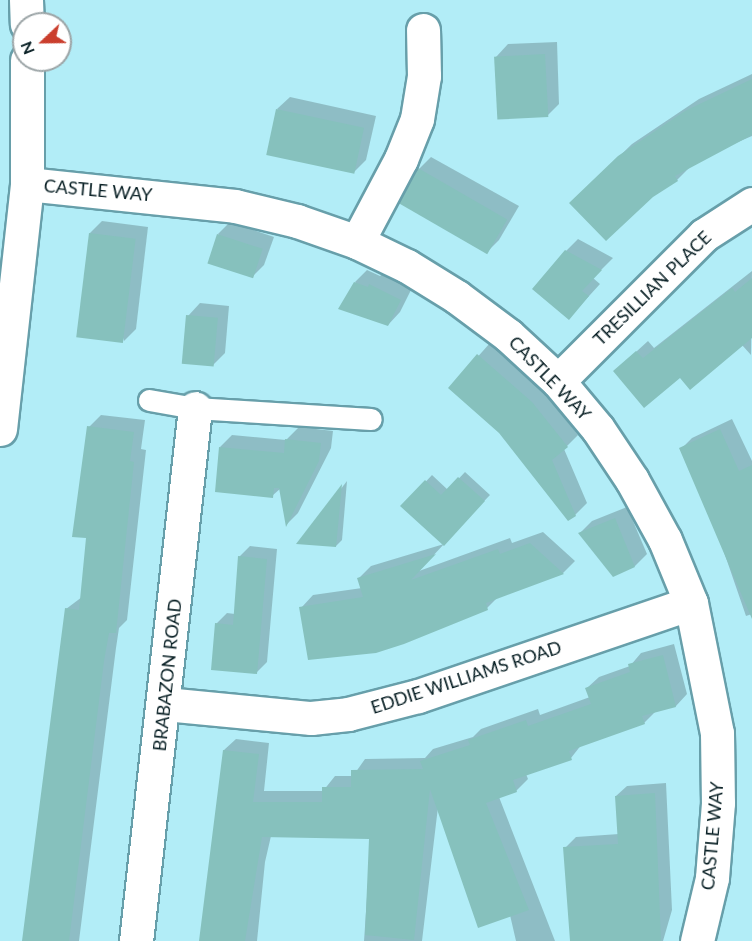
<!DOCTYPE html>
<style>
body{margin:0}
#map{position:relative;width:752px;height:941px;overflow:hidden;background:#b2edf7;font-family:Lato,sans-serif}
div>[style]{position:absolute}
.shadow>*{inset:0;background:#0003}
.building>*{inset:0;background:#86c1bd;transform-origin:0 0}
.roads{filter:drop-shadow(2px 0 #679faa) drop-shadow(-2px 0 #679faa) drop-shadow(0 2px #679faa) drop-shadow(0 -2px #679faa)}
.service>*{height:21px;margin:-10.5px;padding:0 10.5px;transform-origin:10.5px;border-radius:10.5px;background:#fff}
.minor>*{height:33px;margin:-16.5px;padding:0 16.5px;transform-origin:16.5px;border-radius:16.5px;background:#fff}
.tertiary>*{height:33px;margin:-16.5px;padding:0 16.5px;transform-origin:16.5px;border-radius:16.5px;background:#fff}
span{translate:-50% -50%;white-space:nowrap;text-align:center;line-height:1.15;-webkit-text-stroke:4.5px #fff;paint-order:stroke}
.street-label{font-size:18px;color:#071e23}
.north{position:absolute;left:12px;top:12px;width:60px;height:60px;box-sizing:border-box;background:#fff;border:2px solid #9ca5a7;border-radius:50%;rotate:248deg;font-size:16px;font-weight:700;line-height:24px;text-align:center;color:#071e23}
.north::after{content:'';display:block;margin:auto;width:21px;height:27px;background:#ca3e2d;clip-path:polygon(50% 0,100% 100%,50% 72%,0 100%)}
</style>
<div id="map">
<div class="shadow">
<div style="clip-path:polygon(557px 42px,559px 104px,547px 116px,496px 57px,508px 44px)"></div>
<div style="clip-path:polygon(752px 74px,752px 136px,698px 159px,677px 180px,571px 203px,632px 144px,699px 99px)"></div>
<div style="clip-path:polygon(290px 97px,376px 116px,366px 160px,354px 172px,277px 109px)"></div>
<div style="clip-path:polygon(431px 157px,519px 206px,499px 240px,487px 252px,419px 169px)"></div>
<div style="clip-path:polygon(102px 221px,148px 227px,136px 329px,124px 341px,90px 233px)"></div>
<div style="clip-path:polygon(230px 222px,274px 237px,264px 265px,252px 277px,218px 234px)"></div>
<div style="clip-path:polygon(578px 239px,613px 258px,593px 278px,600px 284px,569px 318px,566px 251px)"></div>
<div style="clip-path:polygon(367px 270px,380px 276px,383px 273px,412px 288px,400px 312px,388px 325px,355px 282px)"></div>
<div style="clip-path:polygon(752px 271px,751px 355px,742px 345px,680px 376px,615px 371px,648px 341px,654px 348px)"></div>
<div style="clip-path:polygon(200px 303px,229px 306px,225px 353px,213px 365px,188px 316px)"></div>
<div style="clip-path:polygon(490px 343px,543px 391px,578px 435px,564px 449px,587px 503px,575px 515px,500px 431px,450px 388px)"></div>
<div style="clip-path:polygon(101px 415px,145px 420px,141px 449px,146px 450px,127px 620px,119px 628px,116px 648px,79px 941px,25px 941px,66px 609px,82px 597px,88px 537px,89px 427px)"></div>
<div style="clip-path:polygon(732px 419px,752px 461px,752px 614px,746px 616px,714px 523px,681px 449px,692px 438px)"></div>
<div style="clip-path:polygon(299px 427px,333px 431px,331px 448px,298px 513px,287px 524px,281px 488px,272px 496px,220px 447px,232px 435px,286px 440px)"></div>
<div style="clip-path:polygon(465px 472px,490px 495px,443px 544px,403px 506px,432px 475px,448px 490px)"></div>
<div style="clip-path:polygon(347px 481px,342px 540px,336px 546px,299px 543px)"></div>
<div style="clip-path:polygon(627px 507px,647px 554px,635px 566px,613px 575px,580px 533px,592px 521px)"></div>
<div style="clip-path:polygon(543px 532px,575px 561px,563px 573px,499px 596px,487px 608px,301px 608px,313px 595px,362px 588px,359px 578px,371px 566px,444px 544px,419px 571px,510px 538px,512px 543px)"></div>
<div style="clip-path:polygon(250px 546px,277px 549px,267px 662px,257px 672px,216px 624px,227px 613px,235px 614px,239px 557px)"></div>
<div style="clip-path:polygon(674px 644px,687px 694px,676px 706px,656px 711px,644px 723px,582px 744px,571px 758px,526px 774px,528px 779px,516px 791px,499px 797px,555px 941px,516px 941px,510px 915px,438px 807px,422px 941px,364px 941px,371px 838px,271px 836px,265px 862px,257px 941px,202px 941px,224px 750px,236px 739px,269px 743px,264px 791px,323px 791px,335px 776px,353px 776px,365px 759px,425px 758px,433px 749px,473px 737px,481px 729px,538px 709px,540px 715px,590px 697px,587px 688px,599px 677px,630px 666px,641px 653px)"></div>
<div style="clip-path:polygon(666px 783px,672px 910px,663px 941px,572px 941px,565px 848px,576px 837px,619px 834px,616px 796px,627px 786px)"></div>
</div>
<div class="building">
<div style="left:545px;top:54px;width:63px;height:51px;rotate:87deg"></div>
<div style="clip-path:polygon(752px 79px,752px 135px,675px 176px,678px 181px,653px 197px,606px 241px,569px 203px,618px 156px,685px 111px)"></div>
<div style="left:276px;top:109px;width:90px;height:47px;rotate:12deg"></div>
<div style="left:418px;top:168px;width:103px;height:40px;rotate:30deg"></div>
<div style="left:89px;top:233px;width:47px;height:105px;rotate:7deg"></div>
<div style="left:217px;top:234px;width:48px;height:31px;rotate:18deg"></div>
<div style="clip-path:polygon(565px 250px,602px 270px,582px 291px,589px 296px,569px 320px,532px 289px)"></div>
<div style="clip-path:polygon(752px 278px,752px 338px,690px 390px,680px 378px,644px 408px,613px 371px,636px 351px,643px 358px,732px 288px,735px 292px)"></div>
<div style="clip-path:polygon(354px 282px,368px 287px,369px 284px,401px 300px,388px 326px,338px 309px)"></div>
<div style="left:186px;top:315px;width:32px;height:49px;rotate:5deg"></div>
<div style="clip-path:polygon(477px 354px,532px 402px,568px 447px,552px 460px,576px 516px,568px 521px,499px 433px,448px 388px)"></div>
<div style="clip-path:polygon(87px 426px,134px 432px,130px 461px,134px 462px,116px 633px,109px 633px,104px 661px,69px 941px,22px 941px,65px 608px,79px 610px,86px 538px,72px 537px)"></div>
<div style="clip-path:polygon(720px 429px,739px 471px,752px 465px,752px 619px,679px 448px)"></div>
<div style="clip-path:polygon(285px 439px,321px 443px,319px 461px,286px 527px,279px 488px,274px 488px,273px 498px,215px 492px,219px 447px,284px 453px)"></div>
<div style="clip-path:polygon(458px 477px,485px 501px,444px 546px,400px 506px,425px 480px,441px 495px)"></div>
<div style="clip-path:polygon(342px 484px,336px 547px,296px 544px)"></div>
<div style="clip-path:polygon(615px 518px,635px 567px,613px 577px,578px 533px)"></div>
<div style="clip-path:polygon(530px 543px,564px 574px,486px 603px,488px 610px,404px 644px,376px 653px,308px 660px,299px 607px,363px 597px,357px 578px,436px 554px,411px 580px,498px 549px,500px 554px)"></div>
<div style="clip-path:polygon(238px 556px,267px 559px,257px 674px,211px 670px,215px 623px,233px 625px)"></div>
<div style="clip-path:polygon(663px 655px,676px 707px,642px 716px,645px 724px,569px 751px,572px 760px,513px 780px,517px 792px,486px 803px,529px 910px,478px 928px,430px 789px,414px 940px,365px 935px,369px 839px,262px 837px,245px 941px,199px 941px,223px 750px,259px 754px,253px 802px,322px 802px,322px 787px,351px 787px,351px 770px,423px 769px,420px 761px,470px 745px,468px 740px,526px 720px,528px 726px,591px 704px,585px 688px,630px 672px,628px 664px)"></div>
<div style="clip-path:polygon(655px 793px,661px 941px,570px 941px,563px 847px,618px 844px,615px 796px)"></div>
</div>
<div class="roads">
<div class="service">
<div style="left:149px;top:400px;width:47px;rotate:9.9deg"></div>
<div style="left:195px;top:408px;width:176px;rotate:3.6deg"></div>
</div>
<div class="minor">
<div style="left:26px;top:0;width:24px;rotate:88deg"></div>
<div style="left:357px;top:242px;width:94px;rotate:-62.1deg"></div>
<div style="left:401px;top:159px;width:43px;rotate:-68.2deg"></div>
<div style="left:417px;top:119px;width:44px;rotate:-80.8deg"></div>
<div style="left:424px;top:76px;width:46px;rotate:-91.2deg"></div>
<div style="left:558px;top:381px;width:206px;rotate:-45deg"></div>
<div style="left:704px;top:235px;width:57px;rotate:-32.9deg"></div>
<div style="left:0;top:429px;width:246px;rotate:-83.7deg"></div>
<div style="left:27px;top:184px;width:124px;rotate:-90deg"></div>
<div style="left:165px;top:704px;width:147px;rotate:5.5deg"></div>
<div style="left:311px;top:718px;width:37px;rotate:-6deg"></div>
<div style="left:348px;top:714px;width:72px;rotate:-14.4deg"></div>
<div style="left:418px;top:696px;width:288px;rotate:-18.8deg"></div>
<div style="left:136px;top:941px;width:536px;rotate:-83.68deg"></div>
</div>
<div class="tertiary">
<div style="left:27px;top:184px;width:209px;rotate:6deg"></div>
<div style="left:235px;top:206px;width:64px;rotate:13.6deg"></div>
<div style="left:297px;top:221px;width:64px;rotate:19.3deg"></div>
<div style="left:357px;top:242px;width:55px;rotate:25.6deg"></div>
<div style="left:407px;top:266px;width:59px;rotate:31.8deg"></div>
<div style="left:457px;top:297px;width:64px;rotate:36.7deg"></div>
<div style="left:508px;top:335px;width:68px;rotate:42.6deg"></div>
<div style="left:558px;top:381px;width:62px;rotate:50.2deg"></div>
<div style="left:598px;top:429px;width:61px;rotate:56.3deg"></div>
<div style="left:632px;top:480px;width:68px;rotate:61.2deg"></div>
<div style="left:665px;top:540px;width:68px;rotate:67.6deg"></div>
<div style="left:691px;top:603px;width:133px;rotate:78.7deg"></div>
<div style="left:717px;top:733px;width:70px;rotate:89.2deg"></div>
<div style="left:718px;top:803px;width:75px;rotate:94.6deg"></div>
<div style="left:712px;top:878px;width:65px;rotate:103.4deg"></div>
</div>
</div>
<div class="street-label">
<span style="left:98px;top:190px;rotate:5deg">CASTLE WAY</span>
<span style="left:652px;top:288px;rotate:-44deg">TRESILLIAN PLACE</span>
<span style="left:550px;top:378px;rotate:46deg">CASTLE WAY</span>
<span style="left:167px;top:675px;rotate:-84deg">BRABAZON ROAD</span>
<span style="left:466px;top:677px;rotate:-18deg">EDDIE WILLIAMS ROAD</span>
<span style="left:712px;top:836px;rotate:-85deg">CASTLE WAY</span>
</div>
<div class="north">N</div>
</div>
